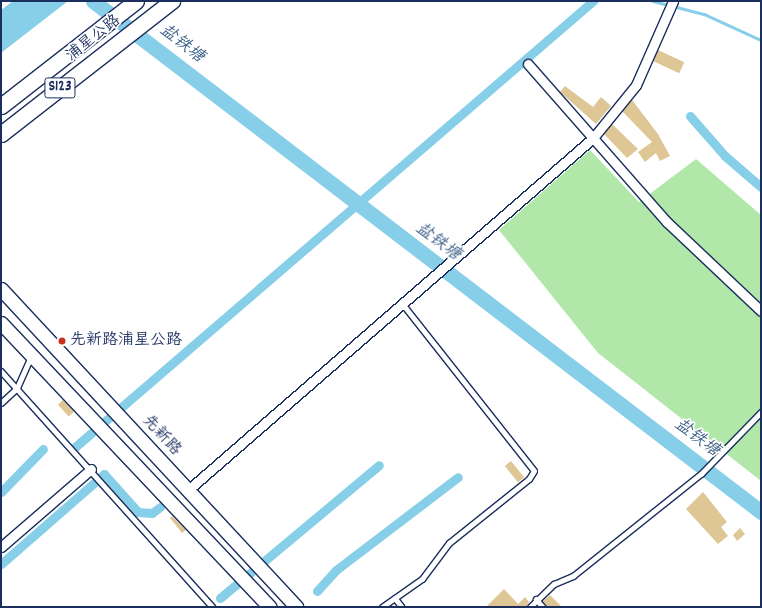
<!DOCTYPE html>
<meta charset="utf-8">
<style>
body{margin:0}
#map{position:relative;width:762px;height:608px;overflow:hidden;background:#fff;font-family:Dekko,"LXGW WenKai TC",sans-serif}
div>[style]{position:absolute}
.green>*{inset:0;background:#b1e8aa}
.water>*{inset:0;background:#87cfe9}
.stream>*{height:2.5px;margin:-1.25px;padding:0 1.25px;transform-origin:1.25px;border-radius:1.25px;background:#87cfe9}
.canal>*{height:9px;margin:-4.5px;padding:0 4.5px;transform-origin:4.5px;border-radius:4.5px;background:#87cfe9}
.river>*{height:15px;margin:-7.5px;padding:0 7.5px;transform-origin:7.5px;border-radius:7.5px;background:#87cfe9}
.building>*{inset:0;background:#dec695;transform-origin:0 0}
.roads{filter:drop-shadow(1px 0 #1b2f5e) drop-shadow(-1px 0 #1b2f5e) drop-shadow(0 1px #1b2f5e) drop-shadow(0 -1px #1b2f5e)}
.lane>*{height:4.5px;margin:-2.25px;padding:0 2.25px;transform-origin:2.25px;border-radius:2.25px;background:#fff}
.street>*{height:9px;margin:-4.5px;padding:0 4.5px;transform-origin:4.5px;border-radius:4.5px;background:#fff}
.secondary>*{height:13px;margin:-6.5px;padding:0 6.5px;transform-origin:6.5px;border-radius:6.5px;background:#fff}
.primary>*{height:15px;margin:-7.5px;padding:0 7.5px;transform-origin:7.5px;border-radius:7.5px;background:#fff}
.dots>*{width:11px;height:11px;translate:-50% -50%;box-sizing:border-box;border:2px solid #fff;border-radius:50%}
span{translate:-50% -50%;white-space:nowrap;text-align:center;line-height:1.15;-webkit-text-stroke:3.5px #fff;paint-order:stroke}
.shield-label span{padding:1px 3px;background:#fff;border:1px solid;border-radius:3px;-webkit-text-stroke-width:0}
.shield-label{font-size:15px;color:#1b2f5e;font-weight:700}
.street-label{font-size:16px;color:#1b2f5e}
.poi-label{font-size:16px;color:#1b2f5e}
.left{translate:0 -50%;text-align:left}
.water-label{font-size:17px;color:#3b5f88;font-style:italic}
.frame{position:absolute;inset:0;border:2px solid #1b2f5e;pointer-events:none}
</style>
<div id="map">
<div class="green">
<div style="clip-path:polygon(590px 150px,639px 202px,696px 159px,761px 215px,761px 481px,598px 353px,499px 230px)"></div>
</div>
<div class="water">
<div style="clip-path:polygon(13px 1px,68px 1px,1px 53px,1px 10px)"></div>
</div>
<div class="stream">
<div style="left:653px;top:1px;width:53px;rotate:14.3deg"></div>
<div style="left:704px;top:14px;width:63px;rotate:24.5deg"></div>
</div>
<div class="canal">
<div style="left:690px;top:116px;width:53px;rotate:48.8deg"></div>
<div style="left:725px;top:156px;width:48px;rotate:40.7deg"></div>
<div style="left:75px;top:447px;width:684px;rotate:-40.73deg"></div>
<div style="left:1px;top:492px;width:60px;rotate:-45.7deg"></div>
<div style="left:1px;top:564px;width:137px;rotate:-41.1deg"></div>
<div style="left:104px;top:474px;width:51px;rotate:48.2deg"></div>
<div style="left:138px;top:512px;width:14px;rotate:4deg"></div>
<div style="left:152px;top:513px;width:10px;rotate:-37deg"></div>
<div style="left:317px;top:591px;width:28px;rotate:-48deg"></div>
<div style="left:336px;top:570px;width:153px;rotate:-37.3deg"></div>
<div style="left:220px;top:598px;width:207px;rotate:-39.9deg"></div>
</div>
<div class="river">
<div style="left:93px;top:1px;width:841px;rotate:37.41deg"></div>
</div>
<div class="building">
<div style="left:658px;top:50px;width:29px;height:12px;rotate:25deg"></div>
<div style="clip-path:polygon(565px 86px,593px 107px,601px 97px,611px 106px,596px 124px,560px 92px)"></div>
<div style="clip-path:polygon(632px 100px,658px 134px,670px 156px,660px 161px,656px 153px,645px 162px,638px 152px,652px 142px,622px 111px)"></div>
<div style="clip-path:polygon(612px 124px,638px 149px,627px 158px,604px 134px)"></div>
<div style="left:63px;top:400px;width:16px;height:7px;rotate:47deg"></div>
<div style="left:511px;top:461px;width:21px;height:8px;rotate:51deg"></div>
<div style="clip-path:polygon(703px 492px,727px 522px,721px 527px,728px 536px,718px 544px,686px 509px)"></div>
<div style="clip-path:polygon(172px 516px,186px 530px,182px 533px,170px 518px)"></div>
<div style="clip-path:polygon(740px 528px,745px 534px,737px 541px,733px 535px)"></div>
<div style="clip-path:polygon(504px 589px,518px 604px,525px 597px,529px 602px,526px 607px,486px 607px)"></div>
<div style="clip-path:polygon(550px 595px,562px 607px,547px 607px,543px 601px)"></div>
</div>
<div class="roads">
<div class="lane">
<div style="left:1px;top:371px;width:317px;rotate:48.1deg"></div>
<div style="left:1px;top:403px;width:22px;rotate:-43deg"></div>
<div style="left:17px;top:388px;width:34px;rotate:-66deg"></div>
<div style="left:395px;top:598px;width:11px;rotate:52deg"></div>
<div style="left:536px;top:599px;width:11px;rotate:49deg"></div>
<div style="left:382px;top:607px;width:49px;rotate:-35deg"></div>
<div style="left:422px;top:579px;width:45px;rotate:-53.1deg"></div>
<div style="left:449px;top:543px;width:102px;rotate:-38.7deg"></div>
<div style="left:529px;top:479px;width:9px;rotate:-58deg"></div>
<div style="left:534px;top:471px;width:213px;rotate:-128.3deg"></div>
<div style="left:530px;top:607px;width:33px;rotate:-44deg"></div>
<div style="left:554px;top:584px;width:21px;rotate:-23deg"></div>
<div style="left:573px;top:576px;width:164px;rotate:-38.6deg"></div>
<div style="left:701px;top:474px;width:86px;rotate:-45.9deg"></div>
</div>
<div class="street">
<div style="left:528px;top:64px;width:210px;rotate:48.7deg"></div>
<div style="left:667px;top:222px;width:129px;rotate:43.4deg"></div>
<div style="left:188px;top:490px;width:537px;rotate:-41deg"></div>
<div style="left:593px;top:138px;width:68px;rotate:-50.9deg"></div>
<div style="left:636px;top:85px;width:92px;rotate:-66.2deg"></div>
<div style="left:1px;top:547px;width:119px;rotate:-40.9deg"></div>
</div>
<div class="secondary">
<div style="left:1px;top:289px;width:434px;rotate:47.1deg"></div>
<div style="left:1px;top:323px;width:391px;rotate:46.6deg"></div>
</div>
<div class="primary">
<div style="left:1px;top:106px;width:171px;rotate:-37.9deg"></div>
<div style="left:1px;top:134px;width:217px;rotate:-37.9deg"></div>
</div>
</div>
<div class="dots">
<div style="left:62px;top:341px;background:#c8321e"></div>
</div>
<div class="shield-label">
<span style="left:60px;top:88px">S123</span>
</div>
<div class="street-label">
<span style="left:94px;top:39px;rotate:-38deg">浦星公路</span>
<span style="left:161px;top:436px;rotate:47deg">先新路</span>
</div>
<div class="poi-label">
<span class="left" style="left:70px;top:341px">先新路浦星公路</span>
</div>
<div class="water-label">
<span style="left:181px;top:45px;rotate:38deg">盐铁塘</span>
<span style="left:437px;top:243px;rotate:37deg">盐铁塘</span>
<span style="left:696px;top:439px;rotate:37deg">盐铁塘</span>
</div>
<div class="frame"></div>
</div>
